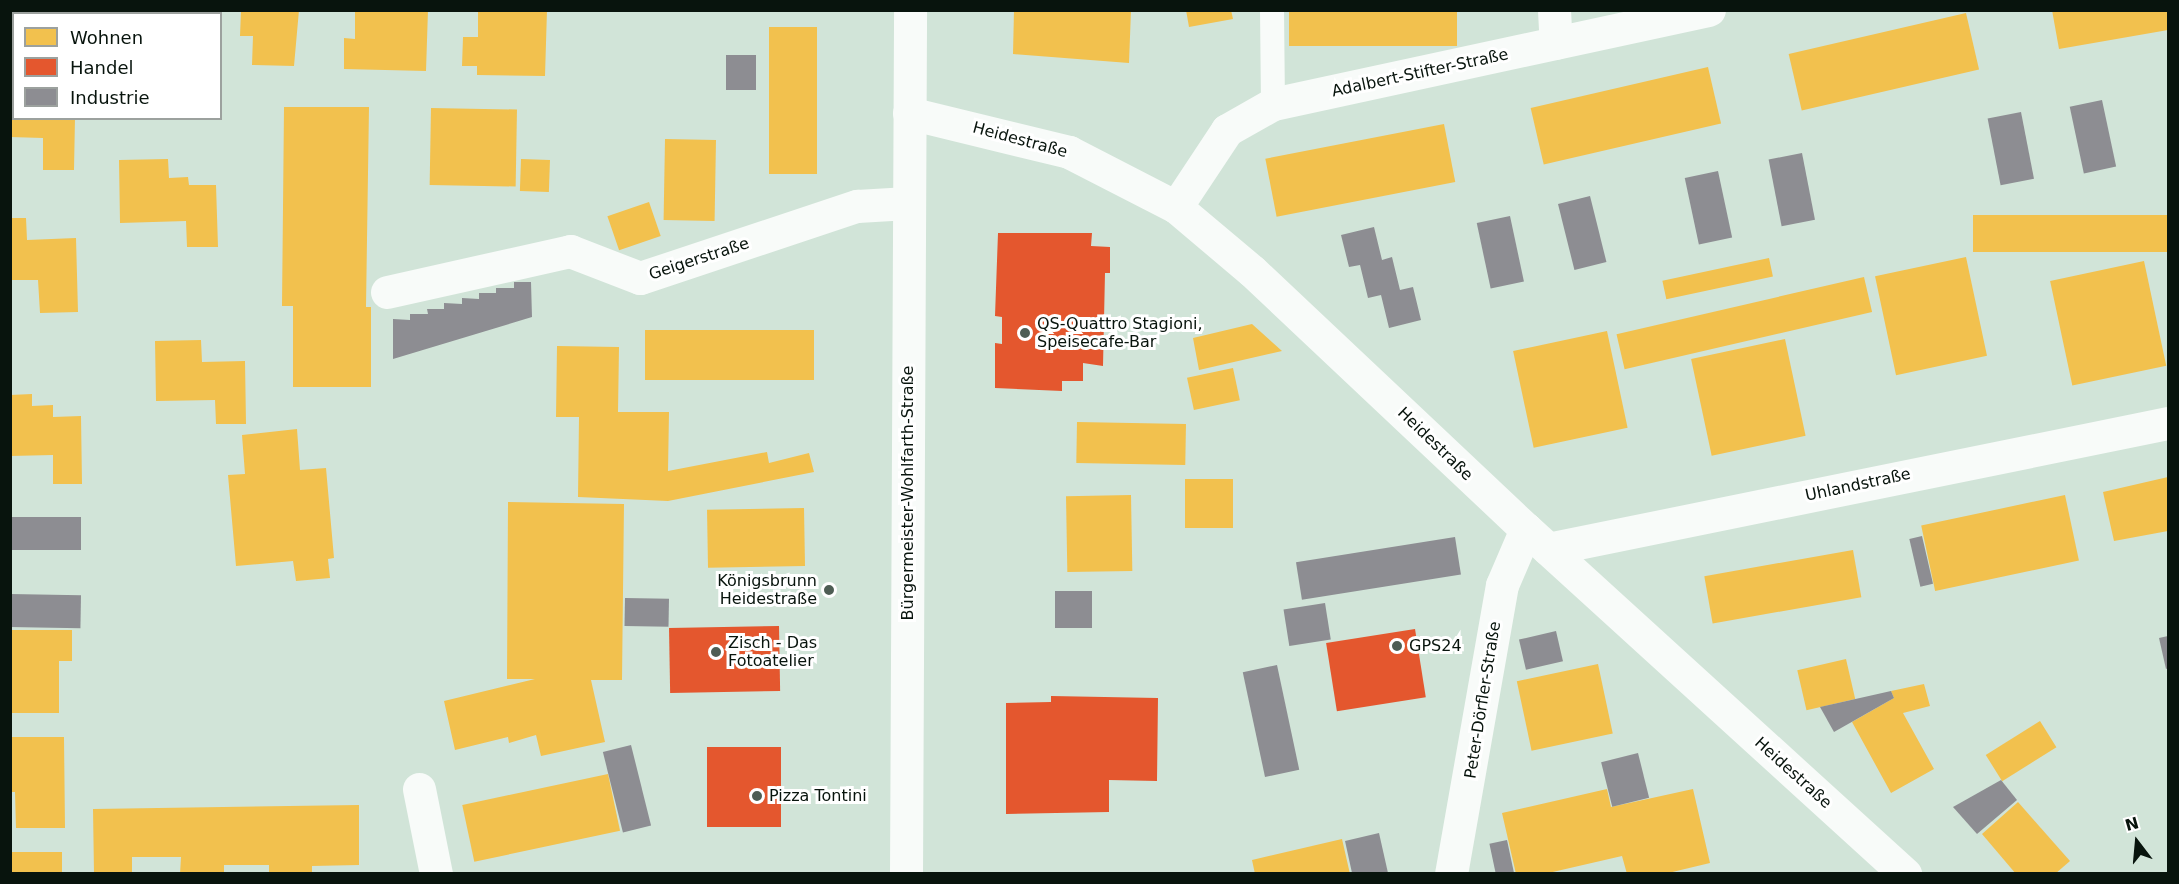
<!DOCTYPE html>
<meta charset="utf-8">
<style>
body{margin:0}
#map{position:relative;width:2179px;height:884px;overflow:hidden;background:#d1e4d8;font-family:"DejaVu Sans",sans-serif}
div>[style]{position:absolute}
.homes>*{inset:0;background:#f2c14e;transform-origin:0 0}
.shops>*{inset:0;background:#e4572e;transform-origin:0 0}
.industry>*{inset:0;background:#8d8d92;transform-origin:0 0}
.lane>*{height:24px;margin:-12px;padding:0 12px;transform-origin:12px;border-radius:12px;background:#f8fbf9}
.street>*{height:33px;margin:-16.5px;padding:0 16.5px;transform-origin:16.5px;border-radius:16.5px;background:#f8fbf9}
.secondary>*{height:33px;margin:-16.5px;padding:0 16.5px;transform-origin:16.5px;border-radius:16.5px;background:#f8fbf9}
.dots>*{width:16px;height:16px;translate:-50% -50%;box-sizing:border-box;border:3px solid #fff;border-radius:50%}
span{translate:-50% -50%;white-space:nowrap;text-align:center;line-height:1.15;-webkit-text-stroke:6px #fff;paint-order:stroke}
.street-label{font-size:16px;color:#08140d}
.poi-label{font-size:16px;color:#08140d}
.left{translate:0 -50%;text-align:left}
.right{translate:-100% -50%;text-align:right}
.frame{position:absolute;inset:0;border:12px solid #08140d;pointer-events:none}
.legend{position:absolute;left:12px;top:12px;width:210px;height:108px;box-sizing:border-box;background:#fff;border:2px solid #9ca19e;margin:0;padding:8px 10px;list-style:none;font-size:18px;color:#08140d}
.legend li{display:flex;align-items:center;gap:12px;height:30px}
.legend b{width:30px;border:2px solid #9ca19e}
.north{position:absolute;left:2107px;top:812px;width:60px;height:60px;-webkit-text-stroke:4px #fff;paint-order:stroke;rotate:344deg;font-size:16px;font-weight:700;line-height:24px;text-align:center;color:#08140d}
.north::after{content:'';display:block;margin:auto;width:21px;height:27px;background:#08140d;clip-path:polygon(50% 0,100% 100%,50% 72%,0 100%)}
</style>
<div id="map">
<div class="homes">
<div style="left:121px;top:10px;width:56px;height:4px"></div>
<div style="clip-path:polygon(241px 10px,299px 10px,294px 66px,252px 65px,253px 36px,240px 36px)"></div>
<div style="clip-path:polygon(355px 10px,428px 10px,426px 71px,344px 69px,344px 38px,355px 39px)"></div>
<div style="clip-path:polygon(478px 10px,547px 10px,545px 76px,477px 75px,477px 66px,462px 66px,463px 37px,478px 37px)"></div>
<div style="clip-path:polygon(1014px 10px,1131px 10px,1129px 63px,1013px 54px)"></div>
<div style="clip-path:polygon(1186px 10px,1231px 10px,1233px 19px,1189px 27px)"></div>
<div style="left:1289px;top:10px;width:168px;height:36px"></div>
<div style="clip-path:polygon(2052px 10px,2168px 10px,2168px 30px,2059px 49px)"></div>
<div style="left:1966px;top:13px;width:58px;height:182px;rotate:77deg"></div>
<div style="left:769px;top:27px;width:48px;height:147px"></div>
<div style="left:1708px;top:67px;width:58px;height:182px;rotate:77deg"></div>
<div style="clip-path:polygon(10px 81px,14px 118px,75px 118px,74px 170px,43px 170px,43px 138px,10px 137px)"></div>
<div style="clip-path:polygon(284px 107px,369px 107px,366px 307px,371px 307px,371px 387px,293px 387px,293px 306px,282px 306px)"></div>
<div style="left:431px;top:108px;width:86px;height:77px;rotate:1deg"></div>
<div style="left:1444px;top:124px;width:59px;height:182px;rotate:79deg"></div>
<div style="left:665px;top:139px;width:51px;height:81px;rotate:1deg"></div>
<div style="clip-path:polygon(168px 159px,169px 178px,188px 177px,189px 185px,216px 185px,218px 247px,187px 247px,186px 221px,120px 223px,119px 160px)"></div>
<div style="left:521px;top:159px;width:29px;height:32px;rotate:2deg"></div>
<div style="left:649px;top:202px;width:36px;height:44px;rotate:71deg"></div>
<div style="left:2168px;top:215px;width:37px;height:195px;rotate:90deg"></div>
<div style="clip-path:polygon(10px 218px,26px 218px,27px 240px,76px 238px,78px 312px,40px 313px,38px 280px,10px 280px)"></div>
<div style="left:1966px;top:257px;width:101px;height:93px;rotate:78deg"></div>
<div style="left:1769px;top:258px;width:19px;height:109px;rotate:78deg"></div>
<div style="left:2144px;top:261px;width:107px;height:96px;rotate:78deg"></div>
<div style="left:1864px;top:277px;width:36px;height:254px;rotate:77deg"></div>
<div style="clip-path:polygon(1252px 324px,1282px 351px,1199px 370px,1193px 338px)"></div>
<div style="left:645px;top:330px;width:169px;height:50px"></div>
<div style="left:1607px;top:331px;width:99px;height:96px;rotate:78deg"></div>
<div style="left:1785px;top:339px;width:99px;height:96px;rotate:78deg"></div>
<div style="clip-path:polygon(201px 340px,202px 362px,245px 361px,246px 424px,216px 424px,215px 400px,156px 401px,155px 341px)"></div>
<div style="clip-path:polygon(557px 346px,619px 347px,618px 412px,669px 412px,668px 471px,767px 452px,769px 463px,809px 453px,814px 472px,668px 501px,578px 497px,579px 417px,556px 417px)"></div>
<div style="left:1233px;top:368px;width:33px;height:47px;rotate:78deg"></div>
<div style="clip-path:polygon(32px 394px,32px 406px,53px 405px,53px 417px,81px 416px,82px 484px,53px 484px,53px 455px,10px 456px,10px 395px)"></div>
<div style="left:1077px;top:422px;width:109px;height:41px;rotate:1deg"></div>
<div style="clip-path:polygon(297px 429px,300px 470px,326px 468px,334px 558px,328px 559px,330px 578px,296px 581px,293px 561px,236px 566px,228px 475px,245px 474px,242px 435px)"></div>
<div style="clip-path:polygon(2168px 477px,2168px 531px,2114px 541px,2103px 492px)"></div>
<div style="left:1185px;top:479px;width:48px;height:49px"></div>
<div style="left:1131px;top:495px;width:76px;height:65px;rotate:89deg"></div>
<div style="left:2065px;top:495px;width:67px;height:147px;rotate:78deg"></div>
<div style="clip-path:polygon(508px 502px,624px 504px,622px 680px,591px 680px,605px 742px,541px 756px,536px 735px,509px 743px,508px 737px,455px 750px,444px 701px,535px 679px,507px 679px)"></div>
<div style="left:804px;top:508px;width:58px;height:97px;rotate:89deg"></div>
<div style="left:1853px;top:550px;width:48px;height:151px;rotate:80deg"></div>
<div style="clip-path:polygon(10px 630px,72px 630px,72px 661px,59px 661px,59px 713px,10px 713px)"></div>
<div style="left:1846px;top:659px;width:41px;height:50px;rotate:77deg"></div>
<div style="left:1598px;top:664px;width:71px;height:83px;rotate:78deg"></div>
<div style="clip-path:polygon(1924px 684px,1930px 706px,1903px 713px,1934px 769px,1891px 793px,1852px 722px,1894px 698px,1891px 691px)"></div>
<div style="left:2040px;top:721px;width:31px;height:64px;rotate:58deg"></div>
<div style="clip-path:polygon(10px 737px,64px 737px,65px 828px,16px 828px,15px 792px,10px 792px)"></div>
<div style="left:608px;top:774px;width:58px;height:149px;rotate:78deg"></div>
<div style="clip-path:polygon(1607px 789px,1611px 807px,1693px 789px,1710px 863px,1664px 874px,1627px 874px,1622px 856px,1544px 874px,1516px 874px,1502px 813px)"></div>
<div style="clip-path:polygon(2018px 802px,2070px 861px,2055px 874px,2016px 874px,1982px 834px)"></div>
<div style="clip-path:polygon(359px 805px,359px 865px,312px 866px,312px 874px,269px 874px,269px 865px,224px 865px,224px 874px,180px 874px,181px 857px,132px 857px,132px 874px,94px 874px,93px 809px)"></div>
<div style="clip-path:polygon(1342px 839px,1350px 874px,1255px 874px,1252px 860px)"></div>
<div style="left:10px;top:852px;width:52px;height:22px"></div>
</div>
<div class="shops">
<div style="clip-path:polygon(998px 233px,1092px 233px,1091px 246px,1110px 247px,1110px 273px,1105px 273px,1103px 366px,1083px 363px,1083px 381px,1062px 381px,1062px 391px,995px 388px,995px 343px,1002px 344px,1002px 317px,995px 316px)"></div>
<div style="left:779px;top:626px;width:65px;height:110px;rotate:89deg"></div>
<div style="left:1415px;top:629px;width:69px;height:90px;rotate:81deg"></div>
<div style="clip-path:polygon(1051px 696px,1158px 698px,1157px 781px,1109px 780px,1109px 812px,1006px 814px,1006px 703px,1051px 702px)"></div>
<div style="left:707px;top:747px;width:74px;height:80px"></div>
</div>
<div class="industry">
<div style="left:10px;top:19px;width:4px;height:32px"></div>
<div style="left:726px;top:55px;width:30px;height:35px"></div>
<div style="left:2102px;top:100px;width:68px;height:33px;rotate:78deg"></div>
<div style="left:2021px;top:112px;width:68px;height:34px;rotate:79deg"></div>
<div style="left:1802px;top:153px;width:68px;height:34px;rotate:79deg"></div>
<div style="left:1718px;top:171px;width:68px;height:34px;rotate:78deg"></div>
<div style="left:1590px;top:196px;width:68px;height:33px;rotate:76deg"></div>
<div style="left:1510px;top:216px;width:67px;height:34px;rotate:78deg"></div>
<div style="clip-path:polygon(1374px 227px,1382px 260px,1392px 257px,1400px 290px,1413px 287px,1421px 320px,1389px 328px,1381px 295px,1368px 298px,1360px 265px,1349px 267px,1341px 235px)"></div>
<div style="clip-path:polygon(514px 282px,531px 282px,532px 317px,393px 359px,393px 319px,410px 320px,410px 314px,428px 314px,427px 309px,444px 309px,444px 303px,462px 304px,462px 298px,479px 299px,479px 293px,496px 293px,496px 288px,514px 288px)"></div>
<div style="left:10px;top:517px;width:71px;height:33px"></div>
<div style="left:1922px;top:536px;width:49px;height:13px;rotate:77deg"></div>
<div style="left:1455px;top:537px;width:38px;height:161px;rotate:81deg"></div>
<div style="left:1055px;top:591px;width:37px;height:37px"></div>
<div style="left:10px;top:594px;width:71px;height:33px;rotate:1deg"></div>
<div style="left:625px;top:598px;width:44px;height:28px;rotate:1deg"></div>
<div style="left:1325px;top:603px;width:37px;height:42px;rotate:81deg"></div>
<div style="left:1556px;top:631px;width:31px;height:38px;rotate:77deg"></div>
<div style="clip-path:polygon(2168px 636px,2168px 668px,2166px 669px,2159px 638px)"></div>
<div style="left:1277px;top:665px;width:107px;height:35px;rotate:78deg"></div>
<div style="clip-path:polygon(1891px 691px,1894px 698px,1834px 732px,1820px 707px)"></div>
<div style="left:631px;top:745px;width:83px;height:29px;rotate:76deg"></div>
<div style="left:1638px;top:753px;width:46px;height:38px;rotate:76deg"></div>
<div style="clip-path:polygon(2001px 780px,2017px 800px,1977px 834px,1953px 807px)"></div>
<div style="clip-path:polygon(1379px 833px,1388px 873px,1352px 873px,1345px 841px)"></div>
<div style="left:1507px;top:840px;width:33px;height:18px;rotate:78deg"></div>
</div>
<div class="lane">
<div style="left:1272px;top:10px;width:94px;rotate:89.4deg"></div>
</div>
<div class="street">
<div style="left:1554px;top:10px;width:33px;rotate:87deg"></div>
<div style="left:909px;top:113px;width:165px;rotate:13.7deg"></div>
<div style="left:1069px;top:152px;width:120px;rotate:27.2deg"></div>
<div style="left:1176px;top:207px;width:99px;rotate:40.1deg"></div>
<div style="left:1252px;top:271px;width:376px;rotate:43.3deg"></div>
<div style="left:1526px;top:529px;width:513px;rotate:42.31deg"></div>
<div style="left:1176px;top:207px;width:92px;rotate:-56.5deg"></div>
<div style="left:1227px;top:130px;width:53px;rotate:-29.5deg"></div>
<div style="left:1273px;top:104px;width:446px;rotate:-12.2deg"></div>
<div style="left:387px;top:292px;width:188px;rotate:-12.6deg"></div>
<div style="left:570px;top:251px;width:75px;rotate:21.1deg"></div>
<div style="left:640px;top:278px;width:229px;rotate:-18.4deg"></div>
<div style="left:857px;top:206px;width:51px;rotate:-3.4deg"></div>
<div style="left:1548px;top:549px;width:633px;rotate:-11.49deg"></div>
<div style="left:419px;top:789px;width:87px;rotate:78.7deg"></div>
<div style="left:1451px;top:874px;width:293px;rotate:-80deg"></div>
<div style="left:1502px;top:585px;width:61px;rotate:-66.8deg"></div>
</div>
<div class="secondary">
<div style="left:906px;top:874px;width:864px;rotate:-89.73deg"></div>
</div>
<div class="dots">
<div style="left:1025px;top:333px;background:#4e5d54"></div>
<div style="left:829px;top:590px;background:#4e5d54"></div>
<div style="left:1397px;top:646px;background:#4e5d54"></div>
<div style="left:716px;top:652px;background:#4e5d54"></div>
<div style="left:757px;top:796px;background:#4e5d54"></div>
</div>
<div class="street-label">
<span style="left:1420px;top:73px;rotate:-12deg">Adalbert-Stifter-Straße</span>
<span style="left:1020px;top:140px;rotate:15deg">Heidestraße</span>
<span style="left:699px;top:259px;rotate:-18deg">Geigerstraße</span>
<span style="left:1435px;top:444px;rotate:44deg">Heidestraße</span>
<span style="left:1858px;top:485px;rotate:-12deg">Uhlandstraße</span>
<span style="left:908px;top:493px;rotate:-90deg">Bürgermeister-Wohlfarth-Straße</span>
<span style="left:1483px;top:700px;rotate:-81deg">Peter-Dörfler-Straße</span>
<span style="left:1793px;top:773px;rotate:42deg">Heidestraße</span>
</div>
<div class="poi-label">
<span class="left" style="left:1037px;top:333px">QS-Quattro Stagioni,<br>Speisecafe-Bar</span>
<span class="right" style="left:817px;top:590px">Königsbrunn<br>Heidestraße</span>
<span class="left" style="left:728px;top:652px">Zisch - Das<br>Fotoatelier</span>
<span class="left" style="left:1409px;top:646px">GPS24</span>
<span class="left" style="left:769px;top:796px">Pizza Tontini</span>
</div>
<div class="frame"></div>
<ul class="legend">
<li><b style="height:16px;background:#f2c14e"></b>Wohnen</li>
<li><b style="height:16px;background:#e4572e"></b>Handel</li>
<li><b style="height:16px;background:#8d8d92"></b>Industrie</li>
</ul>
<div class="north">N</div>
</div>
